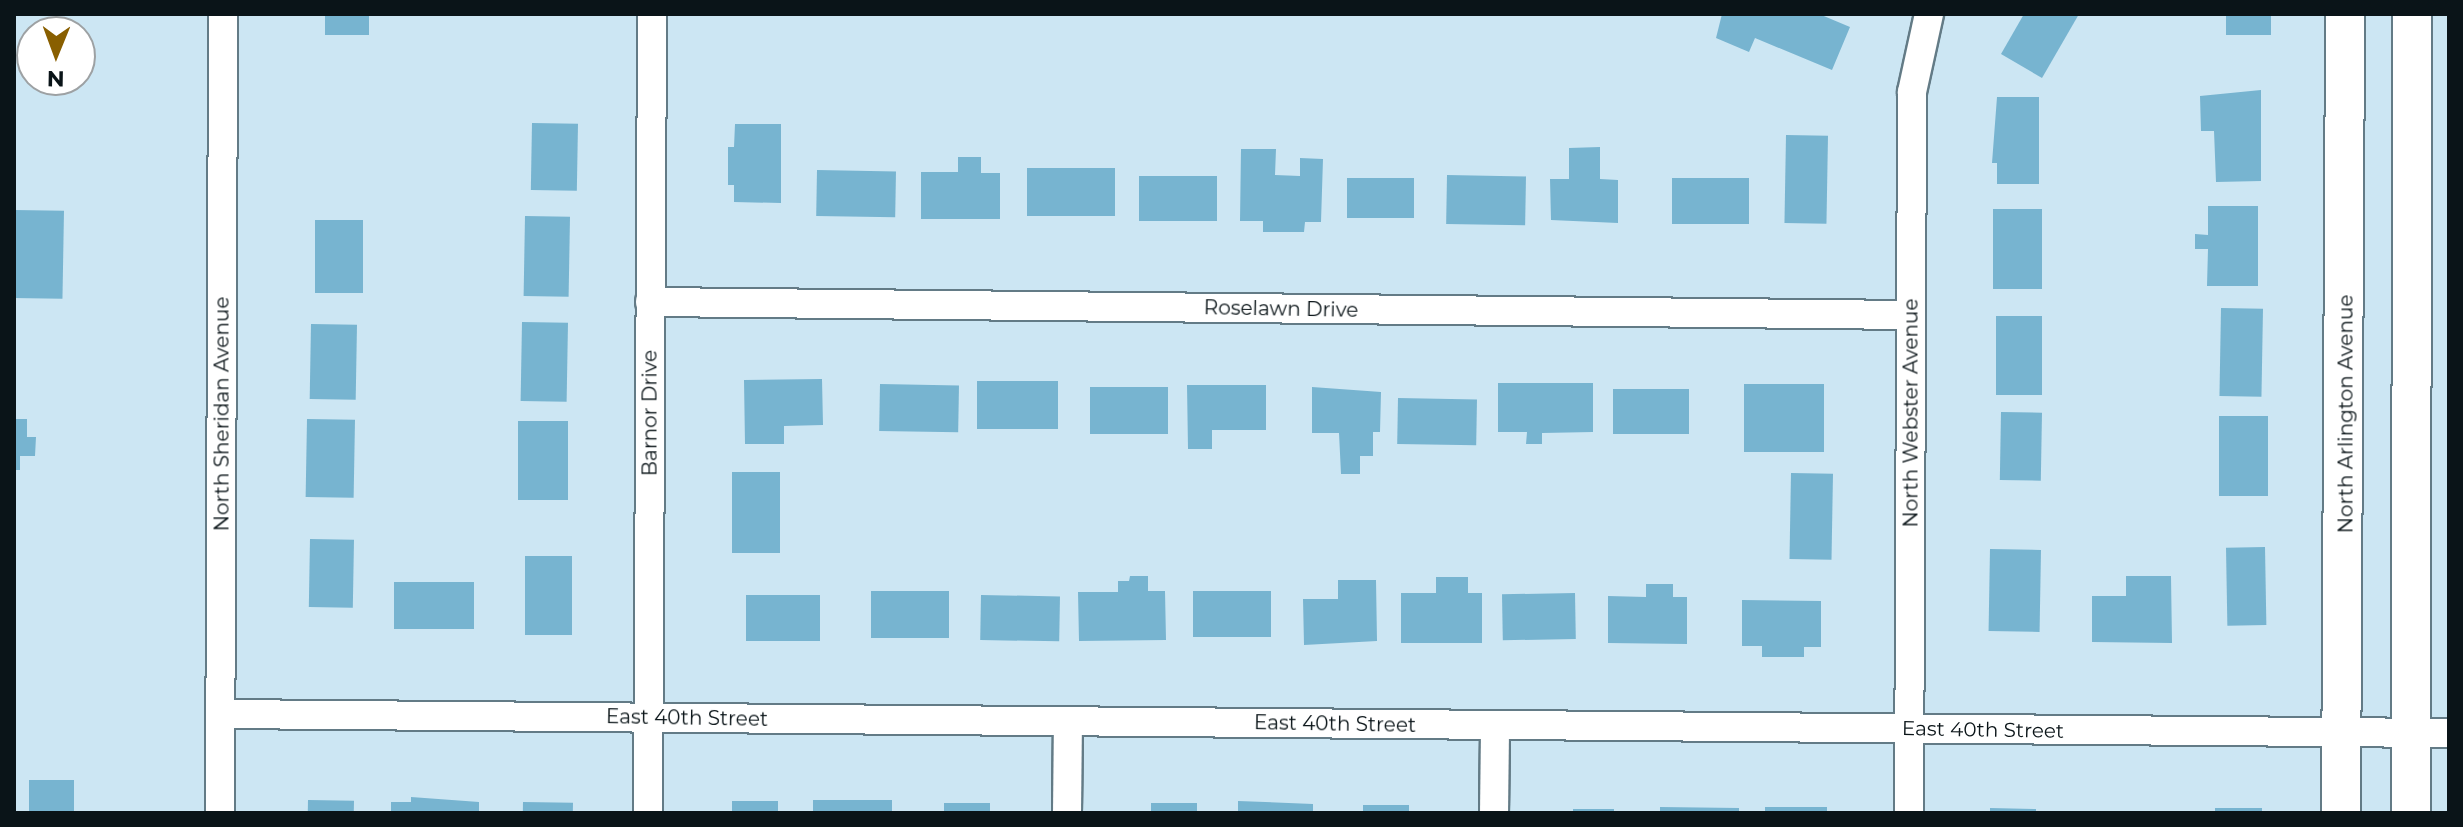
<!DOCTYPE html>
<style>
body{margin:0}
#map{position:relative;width:2463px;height:827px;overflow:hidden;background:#cce6f3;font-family:Montserrat,sans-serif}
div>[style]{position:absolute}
.building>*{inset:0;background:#77b4d0;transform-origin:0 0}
.roads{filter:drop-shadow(2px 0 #637b86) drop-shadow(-2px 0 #637b86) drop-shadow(0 2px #637b86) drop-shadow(0 -2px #637b86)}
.minor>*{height:28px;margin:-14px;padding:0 14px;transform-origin:14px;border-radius:14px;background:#fff}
.secondary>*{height:38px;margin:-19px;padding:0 19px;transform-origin:19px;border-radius:19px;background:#fff}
span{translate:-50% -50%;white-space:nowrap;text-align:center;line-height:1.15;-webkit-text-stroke:8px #fff;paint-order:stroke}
.street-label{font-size:20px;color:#0a1418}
.frame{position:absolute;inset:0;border:16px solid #0a1418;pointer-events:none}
.north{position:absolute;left:16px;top:16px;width:80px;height:80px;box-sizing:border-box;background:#fff;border:2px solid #9da1a3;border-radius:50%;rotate:181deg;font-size:22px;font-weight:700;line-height:32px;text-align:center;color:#0a1418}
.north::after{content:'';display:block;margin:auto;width:28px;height:36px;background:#895f00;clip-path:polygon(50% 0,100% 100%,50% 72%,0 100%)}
</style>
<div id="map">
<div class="building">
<div style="left:325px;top:14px;width:44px;height:21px"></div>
<div style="clip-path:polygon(1722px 14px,1819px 14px,1850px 27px,1832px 70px,1755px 38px,1749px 52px,1716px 38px)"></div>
<div style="clip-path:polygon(2024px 14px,2079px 14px,2042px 78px,2001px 54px)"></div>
<div style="left:2226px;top:14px;width:45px;height:21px"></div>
<div style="clip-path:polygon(2261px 90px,2261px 181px,2216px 182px,2214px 131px,2201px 131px,2200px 96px)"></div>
<div style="clip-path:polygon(1997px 97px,2039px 97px,2039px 184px,1997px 184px,1997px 163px,1992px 163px)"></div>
<div style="left:532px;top:123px;width:46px;height:67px;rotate:1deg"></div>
<div style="clip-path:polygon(735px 124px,781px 124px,781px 203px,734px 202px,734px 185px,728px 185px,728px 147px,734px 147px)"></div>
<div style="left:1786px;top:135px;width:42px;height:88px;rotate:1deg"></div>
<div style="clip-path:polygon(1600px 147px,1600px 179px,1618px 180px,1618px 223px,1551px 220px,1550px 179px,1569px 179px,1569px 148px)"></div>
<div style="clip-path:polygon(1241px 149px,1276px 149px,1275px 175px,1300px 176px,1300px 158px,1323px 159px,1321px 222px,1305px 222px,1304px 232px,1263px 232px,1263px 221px,1240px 221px)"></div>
<div style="clip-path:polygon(958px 157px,981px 157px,981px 173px,1000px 173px,1000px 219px,921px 219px,921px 172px,958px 172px)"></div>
<div style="left:1027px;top:168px;width:88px;height:48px"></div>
<div style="left:817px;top:170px;width:79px;height:46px;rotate:1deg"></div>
<div style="left:1447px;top:175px;width:79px;height:49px;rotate:1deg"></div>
<div style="left:1139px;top:176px;width:78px;height:45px"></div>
<div style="left:1347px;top:178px;width:67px;height:40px"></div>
<div style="left:1672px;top:178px;width:77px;height:46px"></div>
<div style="clip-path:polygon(2208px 206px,2258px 206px,2258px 286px,2207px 286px,2208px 249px,2195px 249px,2195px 234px,2208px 235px)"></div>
<div style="left:2042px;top:209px;width:80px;height:49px;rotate:90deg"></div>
<div style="left:14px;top:210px;width:50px;height:88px;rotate:1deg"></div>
<div style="left:525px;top:216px;width:45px;height:80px;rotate:1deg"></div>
<div style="left:315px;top:220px;width:48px;height:73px"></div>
<div style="left:2221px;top:308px;width:42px;height:88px;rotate:1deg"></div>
<div style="left:1996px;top:316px;width:46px;height:79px"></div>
<div style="left:522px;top:322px;width:46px;height:79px;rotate:1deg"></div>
<div style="left:311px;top:324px;width:46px;height:75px;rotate:1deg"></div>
<div style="clip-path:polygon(822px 379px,823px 425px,784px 426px,784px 444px,745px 444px,744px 380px)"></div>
<div style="left:977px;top:381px;width:81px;height:48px"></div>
<div style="clip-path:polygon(1498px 383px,1593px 383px,1593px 432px,1542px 433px,1542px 444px,1526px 444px,1527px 432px,1498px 432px)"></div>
<div style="left:880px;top:384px;width:79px;height:47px;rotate:1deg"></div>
<div style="left:1744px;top:384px;width:80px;height:68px"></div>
<div style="clip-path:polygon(1187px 385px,1266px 385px,1266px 430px,1212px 430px,1212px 449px,1188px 449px)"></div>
<div style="left:1090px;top:387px;width:78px;height:47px"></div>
<div style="clip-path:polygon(1312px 387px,1381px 392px,1380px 432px,1373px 432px,1373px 456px,1360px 456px,1360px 474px,1341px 474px,1339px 433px,1312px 433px)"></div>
<div style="left:1613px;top:389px;width:76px;height:45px"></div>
<div style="left:1398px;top:398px;width:79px;height:46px;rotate:1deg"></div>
<div style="left:2001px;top:412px;width:41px;height:68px;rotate:1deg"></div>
<div style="left:2219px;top:416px;width:49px;height:80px"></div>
<div style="clip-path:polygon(14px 419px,27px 419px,27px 437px,36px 437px,35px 456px,20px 456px,20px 470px,14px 470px)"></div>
<div style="left:307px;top:419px;width:48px;height:78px;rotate:1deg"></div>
<div style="left:518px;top:421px;width:50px;height:79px"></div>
<div style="left:732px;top:472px;width:48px;height:81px"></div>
<div style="left:1791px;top:473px;width:42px;height:86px;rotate:1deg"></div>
<div style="left:310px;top:539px;width:44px;height:68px;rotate:1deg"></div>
<div style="left:2265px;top:547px;width:78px;height:39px;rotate:89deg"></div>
<div style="left:1990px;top:549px;width:51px;height:82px;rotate:1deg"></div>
<div style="left:525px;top:556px;width:47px;height:79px"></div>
<div style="clip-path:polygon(1130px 576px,1148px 576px,1148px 591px,1165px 591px,1166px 640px,1079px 641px,1078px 592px,1118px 592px,1118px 581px,1129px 581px)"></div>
<div style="clip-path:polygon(2126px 576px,2171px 576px,2172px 643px,2092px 642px,2092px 596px,2126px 596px)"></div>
<div style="clip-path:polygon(1436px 577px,1468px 577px,1468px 593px,1482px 593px,1482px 643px,1401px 643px,1401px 593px,1436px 593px)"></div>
<div style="clip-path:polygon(1338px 580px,1376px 580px,1377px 641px,1304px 645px,1303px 599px,1338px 599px)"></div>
<div style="left:394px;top:582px;width:80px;height:47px"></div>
<div style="clip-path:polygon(1646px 584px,1673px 584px,1673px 597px,1687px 597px,1687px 644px,1608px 643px,1608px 596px,1646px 597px)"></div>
<div style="left:871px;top:591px;width:78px;height:47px"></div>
<div style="left:1193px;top:591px;width:78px;height:46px"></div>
<div style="left:1575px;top:593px;width:46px;height:73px;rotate:89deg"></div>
<div style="left:746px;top:595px;width:74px;height:46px"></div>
<div style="left:981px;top:595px;width:79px;height:45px;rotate:1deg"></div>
<div style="clip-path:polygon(1742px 600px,1821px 601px,1821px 647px,1804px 647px,1804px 657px,1762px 657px,1762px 646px,1742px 646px)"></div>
<div style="left:74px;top:780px;width:33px;height:45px;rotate:90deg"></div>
<div style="clip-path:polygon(411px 797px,479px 802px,479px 813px,391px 813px,391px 802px,411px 802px)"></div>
<div style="left:308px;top:800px;width:46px;height:13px;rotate:1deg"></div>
<div style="left:813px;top:800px;width:79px;height:13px"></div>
<div style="left:732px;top:801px;width:46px;height:12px"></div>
<div style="clip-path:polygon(1238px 801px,1313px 804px,1313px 813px,1238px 813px)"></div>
<div style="left:523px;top:802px;width:50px;height:11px;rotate:1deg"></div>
<div style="left:944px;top:803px;width:46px;height:10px"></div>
<div style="left:1197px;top:803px;width:10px;height:46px;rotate:90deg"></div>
<div style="left:1363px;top:805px;width:46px;height:8px"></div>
<div style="clip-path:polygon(1660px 807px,1739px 808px,1739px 813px,1660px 813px)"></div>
<div style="left:1765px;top:807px;width:62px;height:6px"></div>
<div style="clip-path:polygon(1990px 808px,2036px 809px,2036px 813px,1990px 813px)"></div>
<div style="left:2215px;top:808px;width:47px;height:5px"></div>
<div style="left:1573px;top:809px;width:41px;height:4px"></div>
</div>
<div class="roads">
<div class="minor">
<div style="left:650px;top:302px;width:1261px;rotate:0.59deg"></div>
<div style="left:221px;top:714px;width:2228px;rotate:0.49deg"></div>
<div style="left:220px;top:813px;width:799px;rotate:-89.78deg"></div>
<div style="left:648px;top:813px;width:799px;rotate:-89.71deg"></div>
<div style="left:1067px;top:813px;width:91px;rotate:-89.4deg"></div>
<div style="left:1494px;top:813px;width:87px;rotate:-89.3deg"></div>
<div style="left:1909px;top:813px;width:721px;rotate:-89.76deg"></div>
<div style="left:1912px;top:92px;width:80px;rotate:-77.7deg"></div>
</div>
<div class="secondary">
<div style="left:2341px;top:813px;width:799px;rotate:-89.71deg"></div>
<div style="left:2411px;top:813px;width:799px;rotate:-89.93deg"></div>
</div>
</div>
<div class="street-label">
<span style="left:1281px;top:309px;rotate:1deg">Roselawn Drive</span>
<span style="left:650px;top:413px;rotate:-90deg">Barnor Drive</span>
<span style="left:1911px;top:413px;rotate:-90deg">North Webster Avenue</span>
<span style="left:222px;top:414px;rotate:-90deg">North Sheridan Avenue</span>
<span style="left:2346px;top:414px;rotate:-90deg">North Arlington Avenue</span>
<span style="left:687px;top:718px;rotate:1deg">East 40th Street</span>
<span style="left:1335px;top:724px;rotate:1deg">East 40th Street</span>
<span style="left:1983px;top:730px;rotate:1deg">East 40th Street</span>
</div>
<div class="frame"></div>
<div class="north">N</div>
</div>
